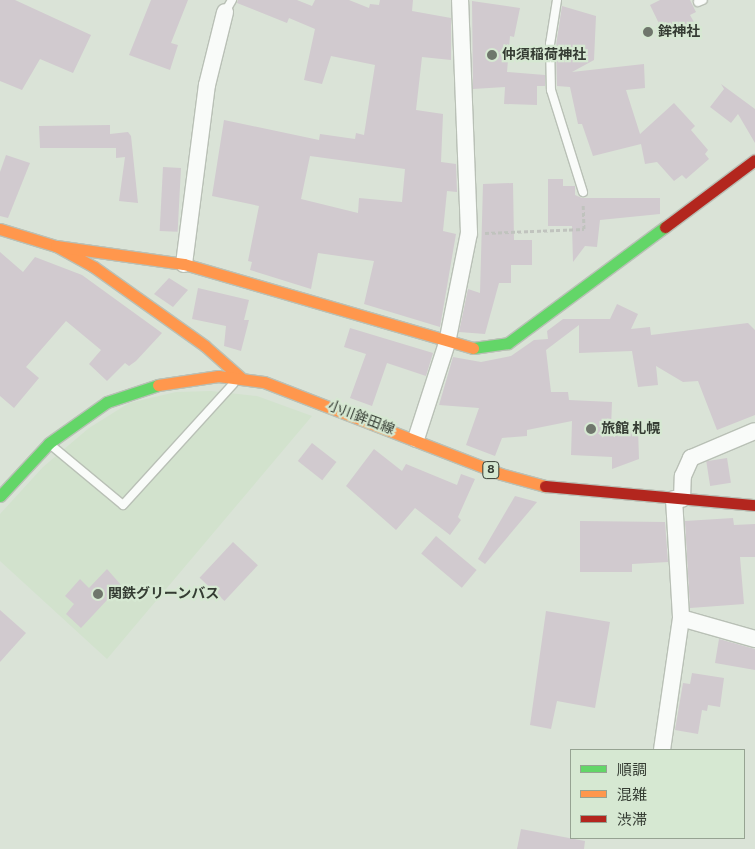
<!DOCTYPE html>
<meta charset="utf-8">
<style>
body{margin:0}
#map{position:relative;width:755px;height:849px;overflow:hidden;background:#dae3d7;font-family:Figtree,"Noto Sans JP",sans-serif}
div>[style]{position:absolute}
.built>*{inset:0;background:#d2e2cd}
.building>*{inset:0;background:#d1cacf;transform-origin:0 0}
.path>*{height:3px;margin-top:-1.5px;transform-origin:0;background:repeating-linear-gradient(90deg,#c0c3be 0 4px,transparent 0 6.5px)}
.roads{filter:drop-shadow(1px 0 #b9c0b6) drop-shadow(-1px 0 #b9c0b6) drop-shadow(0 1px #b9c0b6) drop-shadow(0 -1px #b9c0b6)}
.lane>*{height:8px;margin:-4px;padding:0 4px;transform-origin:4px;border-radius:4px;background:#f9fbf9}
.street>*{height:16px;margin:-8px;padding:0 8px;transform-origin:8px;border-radius:8px;background:#f9fbf9}
.fast>*{height:11px;margin:-5.5px;padding:0 5.5px;transform-origin:5.5px;border-radius:5.5px;background:#63d668}
.slow>*{height:11px;margin:-5.5px;padding:0 5.5px;transform-origin:5.5px;border-radius:5.5px;background:#ff974d}
.jam>*{height:11px;margin:-5.5px;padding:0 5.5px;transform-origin:5.5px;border-radius:5.5px;background:#b3261e}
.dots>*{width:14px;height:14px;translate:-50% -50%;box-sizing:border-box;border:2px solid #d6e8d2;border-radius:50%}
span{translate:-50% -50%;white-space:nowrap;text-align:center;line-height:1.15;-webkit-text-stroke:4.5px #d6e8d2;paint-order:stroke}
.shield-label span{padding:1px 4px;background:#d6e8d2;border:1px solid;border-radius:4px;-webkit-text-stroke-width:0}
.shield-label{font-size:12px;color:#353c33;font-weight:700}
.poi-label{font-size:14px;color:#353c33;font-weight:700}
.left{translate:0 -50%;text-align:left}
.street-label{font-size:14px;color:#353c33}
.legend{position:absolute;left:570px;top:749px;width:175px;height:90px;box-sizing:border-box;background:#d6e8d2;border:1px solid #96a392;margin:0;padding:6px 9px;list-style:none;font-size:15px;color:#353c33}
.legend li{display:flex;align-items:center;gap:10px;height:25px}
.legend b{width:25px;border:1px solid #96a392}
</style>
<div id="map">
<div class="built">
<div style="clip-path:polygon(211px 391px,257px 396px,312px 416px,107px 659px,0 561px,0 514px,43px 467px,89px 428px,129px 403px,176px 392px)"></div>
</div>
<div class="building">
<div style="clip-path:polygon(0 0,15px 0,91px 35px,73px 73px,40px 59px,22px 90px,0 81px)"></div>
<div style="clip-path:polygon(151px 0,188px 0,171px 43px,178px 45px,170px 70px,129px 55px)"></div>
<div style="clip-path:polygon(evenodd,238px 0,297px 0,312px 6px,315px 0,349px 0,369px 8px,370px 4px,379px 5px,380px 0,413px 0,412px 11px,451px 18px,451px 60px,422px 57px,416px 110px,443px 114px,441px 162px,456px 164px,457px 192px,447px 191px,443px 231px,456px 234px,440px 327px,364px 304px,374px 261px,318px 253px,311px 289px,250px 270px,252px 262px,248px 261px,259px 206px,212px 196px,224px 120px,319px 140px,320px 134px,355px 139px,356px 133px,364px 135px,375px 65px,331px 56px,322px 84px,304px 80px,315px 29px,289px 18px,287px 23px,237px 3px,238px 0,310px 156px,405px 169px,402px 202px,359px 198px,358px 213px,301px 199px,310px 156px)"></div>
<div style="clip-path:polygon(660px 0,690px 0,696px 12px,690px 15px,695px 24px,666px 38px,650px 5px)"></div>
<div style="clip-path:polygon(472px 1px,520px 8px,514px 37px,510px 36px,507px 72px,545px 75px,545px 86px,537px 86px,537px 105px,504px 104px,505px 87px,473px 89px)"></div>
<div style="clip-path:polygon(562px 6px,596px 16px,594px 60px,572px 72px,644px 64px,645px 88px,626px 90px,640px 134px,674px 103px,695px 126px,691px 130px,708px 150px,705px 154px,709px 159px,686px 179px,682px 175px,674px 181px,657px 162px,645px 164px,641px 144px,593px 156px,582px 124px,578px 124px,570px 87px,557px 86px,556px 46px)"></div>
<div style="clip-path:polygon(721px 84px,755px 109px,755px 143px,738px 114px,731px 123px,710px 107px,724px 89px)"></div>
<div style="clip-path:polygon(110px 125px,110px 134px,128px 132px,131px 136px,138px 203px,119px 201px,125px 157px,116px 158px,116px 148px,40px 148px,39px 126px)"></div>
<div style="clip-path:polygon(6px 155px,30px 163px,8px 218px,0 216px,0 172px)"></div>
<div style="left:163px;top:167px;width:18px;height:64px;rotate:3deg"></div>
<div style="clip-path:polygon(548px 179px,563px 179px,563px 186px,575px 186px,575px 195px,582px 198px,660px 198px,660px 214px,600px 220px,597px 247px,585px 246px,573px 262px,572px 226px,548px 226px)"></div>
<div style="clip-path:polygon(513px 183px,514px 240px,532px 240px,532px 265px,511px 265px,511px 283px,499px 283px,485px 334px,459px 332px,468px 289px,480px 293px,483px 184px)"></div>
<div style="clip-path:polygon(0 252px,23px 272px,35px 257px,82px 275px,162px 333px,136px 361px,129px 366px,125px 363px,107px 381px,89px 364px,101px 350px,66px 321px,26px 367px,39px 378px,14px 408px,0 396px)"></div>
<div style="clip-path:polygon(169px 278px,188px 290px,173px 307px,154px 294px)"></div>
<div style="clip-path:polygon(198px 288px,249px 300px,244px 320px,249px 320px,241px 351px,224px 346px,226px 326px,192px 319px)"></div>
<div style="clip-path:polygon(617px 304px,638px 314px,631px 329px,650px 327px,651px 335px,748px 323px,755px 330px,755px 415px,717px 430px,698px 381px,683px 382px,656px 366px,658px 385px,638px 387px,632px 351px,579px 353px,579px 325px,546px 350px,551px 392px,568px 392px,569px 400px,612px 402px,611px 428px,638px 428px,639px 459px,612px 469px,612px 457px,571px 455px,572px 421px,527px 430px,527px 436px,502px 438px,495px 456px,466px 445px,479px 408px,439px 405px,453px 357px,481px 362px,511px 356px,534px 340px,548px 339px,547px 331px,563px 319px,610px 319px)"></div>
<div style="clip-path:polygon(350px 328px,433px 353px,426px 376px,387px 363px,372px 406px,350px 398px,366px 354px,344px 347px)"></div>
<div style="left:312px;top:443px;width:31px;height:23px;rotate:38deg"></div>
<div style="clip-path:polygon(374px 449px,402px 471px,406px 464px,457px 485px,461px 474px,475px 479px,458px 517px,461px 520px,450px 535px,415px 508px,396px 530px,346px 486px)"></div>
<div style="left:727px;top:458px;width:25px;height:21px;rotate:81deg"></div>
<div style="clip-path:polygon(515px 496px,537px 502px,485px 564px,478px 559px)"></div>
<div style="clip-path:polygon(733px 518px,734px 525px,755px 524px,755px 557px,740px 557px,744px 604px,690px 608px,685px 521px)"></div>
<div style="clip-path:polygon(580px 521px,665px 522px,668px 562px,632px 564px,632px 572px,580px 572px)"></div>
<div style="left:436px;top:536px;width:53px;height:23px;rotate:40deg"></div>
<div style="left:233px;top:542px;width:34px;height:49px;rotate:43deg"></div>
<div style="clip-path:polygon(107px 569px,121px 585px,81px 628px,66px 614px,74px 604px,65px 596px,80px 579px,89px 588px)"></div>
<div style="clip-path:polygon(0 610px,26px 633px,0 662px)"></div>
<div style="clip-path:polygon(546px 611px,610px 622px,595px 708px,557px 701px,551px 729px,530px 725px)"></div>
<div style="clip-path:polygon(719px 639px,755px 649px,755px 670px,715px 663px)"></div>
<div style="clip-path:polygon(692px 673px,724px 678px,720px 707px,708px 705px,707px 711px,702px 710px,698px 734px,675px 730px,683px 683px,690px 684px)"></div>
<div style="clip-path:polygon(521px 829px,585px 841px,584px 849px,517px 849px)"></div>
</div>
<div class="path">
<div style="left:485px;top:233px;width:99px;rotate:-2.3deg"></div>
<div style="left:584px;top:229px;width:25px;rotate:-92deg"></div>
</div>
<div class="roads">
<div class="lane">
<div style="left:557px;top:0;width:45px;rotate:99deg"></div>
<div style="left:550px;top:44px;width:46px;rotate:88.8deg"></div>
<div style="left:551px;top:90px;width:107px;rotate:72.6deg"></div>
<div style="left:698px;top:2px;width:5px;rotate:-22deg"></div>
<div style="left:225px;top:12px;width:14px;rotate:-60deg"></div>
<div style="left:52px;top:446px;width:92px;rotate:39.7deg"></div>
<div style="left:123px;top:505px;width:164px;rotate:-47.7deg"></div>
</div>
<div class="street">
<div style="left:184px;top:264px;width:180px;rotate:-82.7deg"></div>
<div style="left:207px;top:85px;width:75px;rotate:-76.1deg"></div>
<div style="left:416px;top:439px;width:101px;rotate:-72.1deg"></div>
<div style="left:447px;top:343px;width:112px;rotate:-78.7deg"></div>
<div style="left:469px;top:233px;width:233px;rotate:-92.2deg"></div>
<div style="left:674px;top:499px;width:119px;rotate:86.6deg"></div>
<div style="left:681px;top:618px;width:77px;rotate:15.8deg"></div>
<div style="left:682px;top:499px;width:23px;rotate:-88deg"></div>
<div style="left:683px;top:476px;width:20px;rotate:-66deg"></div>
<div style="left:691px;top:458px;width:69px;rotate:-22.9deg"></div>
<div style="left:662px;top:750px;width:133px;rotate:-81.8deg"></div>
</div>
<div class="fast">
<div style="left:473px;top:348px;width:35px;rotate:-8deg"></div>
<div style="left:508px;top:343px;width:195px;rotate:-36.5deg"></div>
<div style="left:0;top:496px;width:72px;rotate:-47.2deg"></div>
<div style="left:49px;top:443px;width:71px;rotate:-35.3deg"></div>
<div style="left:107px;top:402px;width:54px;rotate:-18.4deg"></div>
</div>
<div class="slow">
<div style="left:0;top:229px;width:59px;rotate:16.9deg"></div>
<div style="left:56px;top:246px;width:43px;rotate:28.9deg"></div>
<div style="left:94px;top:267px;width:136px;rotate:35.4deg"></div>
<div style="left:205px;top:346px;width:47px;rotate:41.5deg"></div>
<div style="left:56px;top:246px;width:129px;rotate:8deg"></div>
<div style="left:184px;top:264px;width:301px;rotate:16.2deg"></div>
<div style="left:158px;top:385px;width:61px;rotate:-8.5deg"></div>
<div style="left:218px;top:376px;width:46px;rotate:7.4deg"></div>
<div style="left:264px;top:382px;width:254px;rotate:21.2deg"></div>
<div style="left:501px;top:474px;width:46px;rotate:15.3deg"></div>
</div>
<div class="jam">
<div style="left:665px;top:227px;width:112px;rotate:-36.7deg"></div>
<div style="left:545px;top:486px;width:211px;rotate:5.2deg"></div>
</div>
</div>
<div class="dots">
<div style="left:648px;top:32px;background:#6f766c"></div>
<div style="left:492px;top:55px;background:#6f766c"></div>
<div style="left:591px;top:429px;background:#6f766c"></div>
<div style="left:98px;top:594px;background:#6f766c"></div>
</div>
<div class="shield-label">
<span style="left:491px;top:470px">8</span>
</div>
<div class="poi-label">
<span class="left" style="left:658px;top:32px">鉾神社</span>
<span class="left" style="left:502px;top:55px">仲須稲荷神社</span>
<span class="left" style="left:601px;top:429px">旅館 札幌</span>
<span class="left" style="left:108px;top:594px">関鉄グリーンバス</span>
</div>
<div class="street-label">
<span style="left:361px;top:418px;rotate:21deg">小川鉾田線</span>
</div>
<ul class="legend">
<li><b style="height:6px;background:#63d668"></b>順調</li>
<li><b style="height:6px;background:#ff974d"></b>混雑</li>
<li><b style="height:6px;background:#b3261e"></b>渋滞</li>
</ul>
</div>
